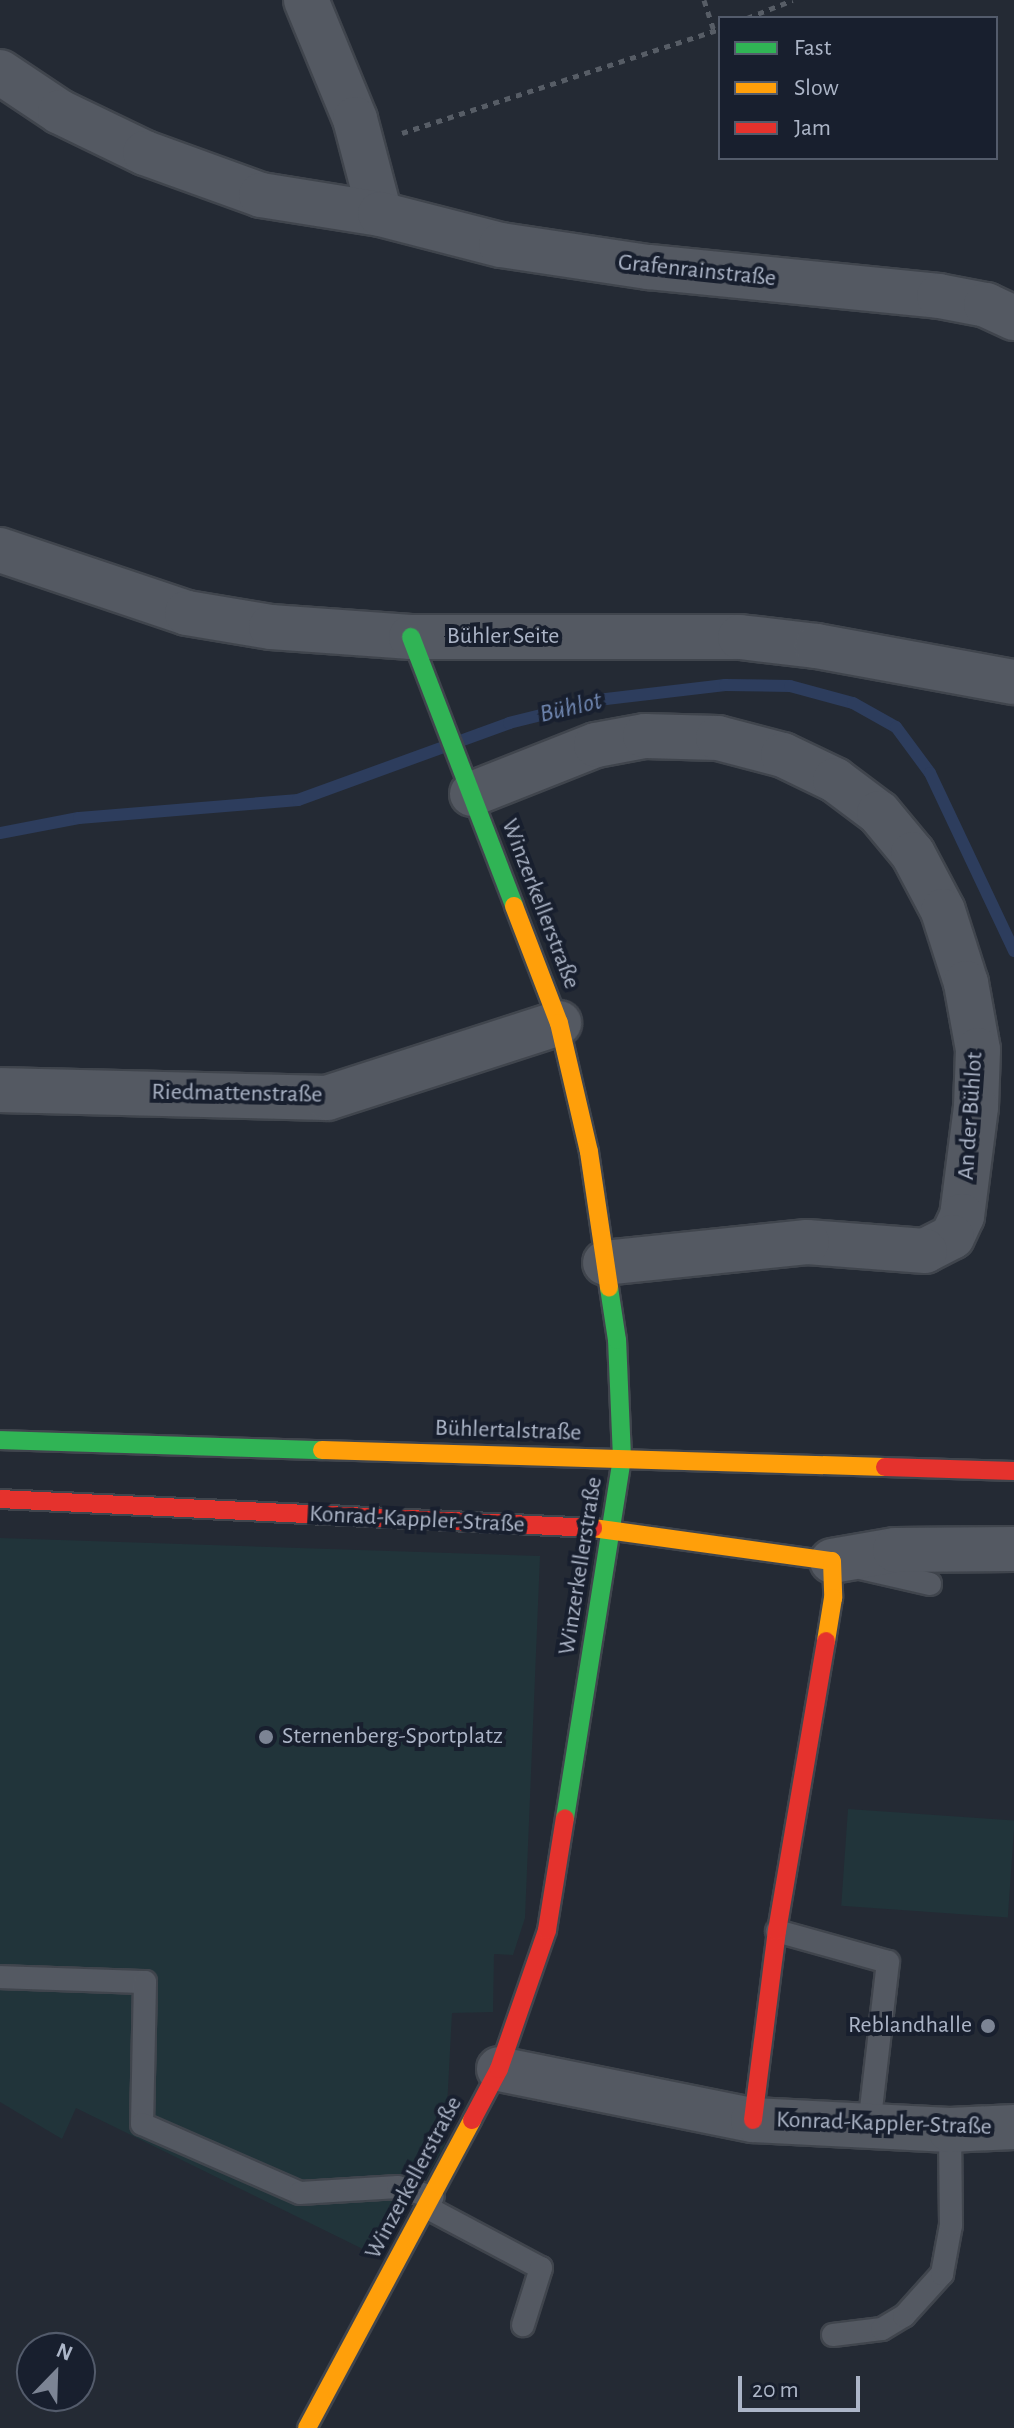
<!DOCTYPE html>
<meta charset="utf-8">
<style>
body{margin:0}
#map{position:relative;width:1014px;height:2428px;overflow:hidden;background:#242a34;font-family:"Alegreya Sans",sans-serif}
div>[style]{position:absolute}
.green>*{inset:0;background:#21343a;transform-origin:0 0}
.stream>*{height:12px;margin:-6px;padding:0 6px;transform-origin:6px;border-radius:6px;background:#2d3d5d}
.path>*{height:5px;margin-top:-2.5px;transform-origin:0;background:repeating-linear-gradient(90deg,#575d66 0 6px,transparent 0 12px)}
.roads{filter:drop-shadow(2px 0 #40454d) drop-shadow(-2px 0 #40454d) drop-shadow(0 2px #40454d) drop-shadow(0 -2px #40454d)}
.lane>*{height:22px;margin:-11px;padding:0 11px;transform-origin:11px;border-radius:11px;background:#545962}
.street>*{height:44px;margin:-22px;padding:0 22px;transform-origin:22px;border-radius:22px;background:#545962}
.fast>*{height:18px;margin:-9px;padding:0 9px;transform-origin:9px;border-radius:9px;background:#30b455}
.slow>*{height:18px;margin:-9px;padding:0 9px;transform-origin:9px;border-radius:9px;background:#ff9f0a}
.jam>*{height:18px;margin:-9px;padding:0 9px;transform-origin:9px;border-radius:9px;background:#e5322d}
.dots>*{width:22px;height:22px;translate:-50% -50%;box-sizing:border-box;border:4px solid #181f2e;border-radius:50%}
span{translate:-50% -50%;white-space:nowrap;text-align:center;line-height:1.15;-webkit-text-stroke:8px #181f2e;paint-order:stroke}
.street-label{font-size:24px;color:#acb5c7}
.poi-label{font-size:24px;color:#acb5c7}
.left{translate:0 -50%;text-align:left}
.right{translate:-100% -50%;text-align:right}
.water-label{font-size:26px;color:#7188b2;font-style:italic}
.legend{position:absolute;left:718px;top:16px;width:280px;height:144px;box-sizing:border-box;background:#181f2e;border:2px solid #535b6b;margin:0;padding:10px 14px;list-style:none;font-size:24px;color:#acb5c7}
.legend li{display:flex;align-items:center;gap:16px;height:40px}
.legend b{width:40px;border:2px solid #535b6b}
.north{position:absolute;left:16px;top:2332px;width:80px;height:80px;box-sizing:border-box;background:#181f2e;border:2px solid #535b6b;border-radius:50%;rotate:23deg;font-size:22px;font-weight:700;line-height:32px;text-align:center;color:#acb5c7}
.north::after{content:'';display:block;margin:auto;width:28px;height:36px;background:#7c8494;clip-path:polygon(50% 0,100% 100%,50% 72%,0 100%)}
.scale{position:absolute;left:738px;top:2376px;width:122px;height:36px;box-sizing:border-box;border:4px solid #acb5c7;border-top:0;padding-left:10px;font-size:24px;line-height:28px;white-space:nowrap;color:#acb5c7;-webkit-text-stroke:6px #181f2e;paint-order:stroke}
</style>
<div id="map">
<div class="green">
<div style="clip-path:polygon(0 1538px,540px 1556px,525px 1918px,513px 1955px,494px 1954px,493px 2012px,452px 2013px,445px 2145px,381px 2258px,76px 2108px,62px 2139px,0 2102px)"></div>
<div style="left:848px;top:1809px;width:167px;height:97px;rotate:4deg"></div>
</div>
<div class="stream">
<div style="left:0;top:833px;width:80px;rotate:-10.8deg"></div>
<div style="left:79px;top:818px;width:220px;rotate:-4.7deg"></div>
<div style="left:298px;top:800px;width:225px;rotate:-20deg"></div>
<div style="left:509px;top:723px;width:100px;rotate:-13.9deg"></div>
<div style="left:606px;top:699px;width:120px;rotate:-6.7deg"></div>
<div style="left:725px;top:685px;width:65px;rotate:0.9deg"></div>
<div style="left:790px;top:686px;width:65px;rotate:15.1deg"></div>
<div style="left:853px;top:703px;width:49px;rotate:29.2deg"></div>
<div style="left:896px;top:727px;width:57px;rotate:53.5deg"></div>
<div style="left:930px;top:773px;width:197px;rotate:64.7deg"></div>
</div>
<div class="path">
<div style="left:704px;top:0;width:33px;rotate:72deg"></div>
<div style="left:747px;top:18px;width:49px;rotate:-21.4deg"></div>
<div style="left:402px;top:133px;width:335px;rotate:-18.1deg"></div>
</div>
<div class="roads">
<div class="lane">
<div style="left:856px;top:1567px;width:76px;rotate:12.9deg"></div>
<div style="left:777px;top:1931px;width:115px;rotate:15.6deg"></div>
<div style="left:888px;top:1962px;width:165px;rotate:96.6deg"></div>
<div style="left:0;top:1977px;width:145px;rotate:2deg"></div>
<div style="left:145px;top:1982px;width:142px;rotate:91.2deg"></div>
<div style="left:142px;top:2124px;width:172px;rotate:23.6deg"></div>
<div style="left:300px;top:2193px;width:98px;rotate:-3.5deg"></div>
<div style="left:398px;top:2187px;width:36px;rotate:16deg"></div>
<div style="left:428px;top:2208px;width:128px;rotate:28deg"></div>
<div style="left:541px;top:2268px;width:60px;rotate:107.5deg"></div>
<div style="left:833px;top:2335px;width:49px;rotate:-7deg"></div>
<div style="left:882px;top:2329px;width:26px;rotate:-31deg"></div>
<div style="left:904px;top:2316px;width:57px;rotate:-47.9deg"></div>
<div style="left:942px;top:2274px;width:50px;rotate:-79.6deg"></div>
<div style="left:951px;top:2225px;width:95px;rotate:-90.6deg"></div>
</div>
<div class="street">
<div style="left:306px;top:0;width:129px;rotate:67.6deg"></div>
<div style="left:355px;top:119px;width:98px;rotate:75.3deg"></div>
<div style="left:0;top:72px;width:72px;rotate:33.7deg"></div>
<div style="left:60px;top:112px;width:94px;rotate:25.8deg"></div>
<div style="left:145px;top:153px;width:123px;rotate:19.9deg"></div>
<div style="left:261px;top:195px;width:121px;rotate:9.1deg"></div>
<div style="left:380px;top:214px;width:125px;rotate:14.4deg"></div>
<div style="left:501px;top:245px;width:150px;rotate:8.5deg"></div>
<div style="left:649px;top:267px;width:291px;rotate:5.7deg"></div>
<div style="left:939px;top:296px;width:48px;rotate:10.8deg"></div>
<div style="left:986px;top:305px;width:31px;rotate:25deg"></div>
<div style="left:0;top:550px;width:197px;rotate:18.6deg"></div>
<div style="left:187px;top:613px;width:85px;rotate:9.5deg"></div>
<div style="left:271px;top:627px;width:140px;rotate:4.1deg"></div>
<div style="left:411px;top:637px;width:329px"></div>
<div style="left:740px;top:637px;width:78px;rotate:6.7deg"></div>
<div style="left:817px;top:646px;width:200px;rotate:10.4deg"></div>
<div style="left:472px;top:794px;width:133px;rotate:-21.6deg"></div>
<div style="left:596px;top:745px;width:50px;rotate:-10.4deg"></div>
<div style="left:645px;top:736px;width:73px;rotate:1.6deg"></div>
<div style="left:718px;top:738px;width:67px;rotate:14.7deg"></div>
<div style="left:783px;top:755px;width:58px;rotate:25.7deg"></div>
<div style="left:835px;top:780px;width:55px;rotate:36.9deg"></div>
<div style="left:879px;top:813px;width:53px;rotate:50.3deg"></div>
<div style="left:913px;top:854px;width:64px;rotate:62.2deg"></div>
<div style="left:943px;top:911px;width:76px;rotate:72.3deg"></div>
<div style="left:966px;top:983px;width:68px;rotate:79.8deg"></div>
<div style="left:978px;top:1050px;width:57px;rotate:92deg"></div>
<div style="left:976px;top:1107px;width:110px;rotate:97.3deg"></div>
<div style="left:962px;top:1216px;width:23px;rotate:115deg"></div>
<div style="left:952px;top:1237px;width:30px;rotate:153deg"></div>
<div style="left:925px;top:1251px;width:118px;rotate:-175.6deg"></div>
<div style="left:807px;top:1242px;width:203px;rotate:174.1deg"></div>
<div style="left:0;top:1090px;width:327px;rotate:1.4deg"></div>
<div style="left:327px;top:1098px;width:244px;rotate:-17.9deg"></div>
<div style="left:832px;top:1561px;width:64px;rotate:-9.9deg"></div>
<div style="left:895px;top:1550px;width:119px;rotate:-0.5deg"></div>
<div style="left:499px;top:2069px;width:259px;rotate:11.4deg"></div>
<div style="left:753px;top:2120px;width:197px;rotate:2.9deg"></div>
<div style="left:950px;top:2130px;width:64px;rotate:-2.7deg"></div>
</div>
<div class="fast">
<div style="left:411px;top:637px;width:288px;rotate:69deg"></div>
<div style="left:0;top:1440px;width:322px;rotate:1.8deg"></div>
<div style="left:565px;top:1818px;width:364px;rotate:-81deg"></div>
<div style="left:622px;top:1458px;width:118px;rotate:-92.4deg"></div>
<div style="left:617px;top:1340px;width:53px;rotate:-98.7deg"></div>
</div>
<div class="slow">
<div style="left:514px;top:906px;width:125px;rotate:69deg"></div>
<div style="left:559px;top:1023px;width:132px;rotate:76.9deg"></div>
<div style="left:589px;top:1152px;width:137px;rotate:81.6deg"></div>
<div style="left:322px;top:1450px;width:563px;rotate:1.73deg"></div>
<div style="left:593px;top:1528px;width:241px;rotate:7.9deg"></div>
<div style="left:832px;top:1561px;width:37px;rotate:88deg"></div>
<div style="left:833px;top:1598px;width:44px;rotate:99.2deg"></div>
<div style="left:307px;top:2428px;width:349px;rotate:-61.8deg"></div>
</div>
<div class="jam">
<div style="left:885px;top:1467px;width:129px;rotate:1.8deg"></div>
<div style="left:0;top:1499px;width:594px;rotate:2.8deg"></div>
<div style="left:472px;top:2120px;width:58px;rotate:-62.1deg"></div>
<div style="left:499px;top:2069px;width:147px;rotate:-70.9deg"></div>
<div style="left:547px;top:1930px;width:113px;rotate:-80.9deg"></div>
<div style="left:753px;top:2120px;width:191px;rotate:-82.8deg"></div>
<div style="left:777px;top:1931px;width:294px;rotate:-80.4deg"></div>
</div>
</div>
<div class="dots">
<div style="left:266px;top:1737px;background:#7c8494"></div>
<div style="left:988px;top:2026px;background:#7c8494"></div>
</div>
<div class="street-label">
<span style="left:697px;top:271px;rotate:6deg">Grafenrainstraße</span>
<span style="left:503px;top:637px">Bühler Seite</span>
<span style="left:540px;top:904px;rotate:69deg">Winzerkellerstraße</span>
<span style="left:237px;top:1094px;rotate:1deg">Riedmattenstraße</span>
<span style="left:971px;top:1116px;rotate:-86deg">An der Bühlot</span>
<span style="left:508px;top:1431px;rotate:2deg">Bühlertalstraße</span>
<span style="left:417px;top:1520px;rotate:3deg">Konrad-Kappler-Straße</span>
<span style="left:581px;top:1566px;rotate:-81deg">Winzerkellerstraße</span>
<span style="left:884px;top:2124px;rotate:2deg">Konrad-Kappler-Straße</span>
<span style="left:414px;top:2178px;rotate:-62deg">Winzerkellerstraße</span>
</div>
<div class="poi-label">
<span class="left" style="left:282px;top:1737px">Sternenberg-Sportplatz</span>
<span class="right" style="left:972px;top:2026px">Reblandhalle</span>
</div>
<div class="water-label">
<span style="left:571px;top:708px;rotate:-13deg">Bühlot</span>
</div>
<ul class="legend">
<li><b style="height:10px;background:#30b455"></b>Fast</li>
<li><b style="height:10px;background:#ff9f0a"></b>Slow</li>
<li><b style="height:10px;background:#e5322d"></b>Jam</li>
</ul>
<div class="north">N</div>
<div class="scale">20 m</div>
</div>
